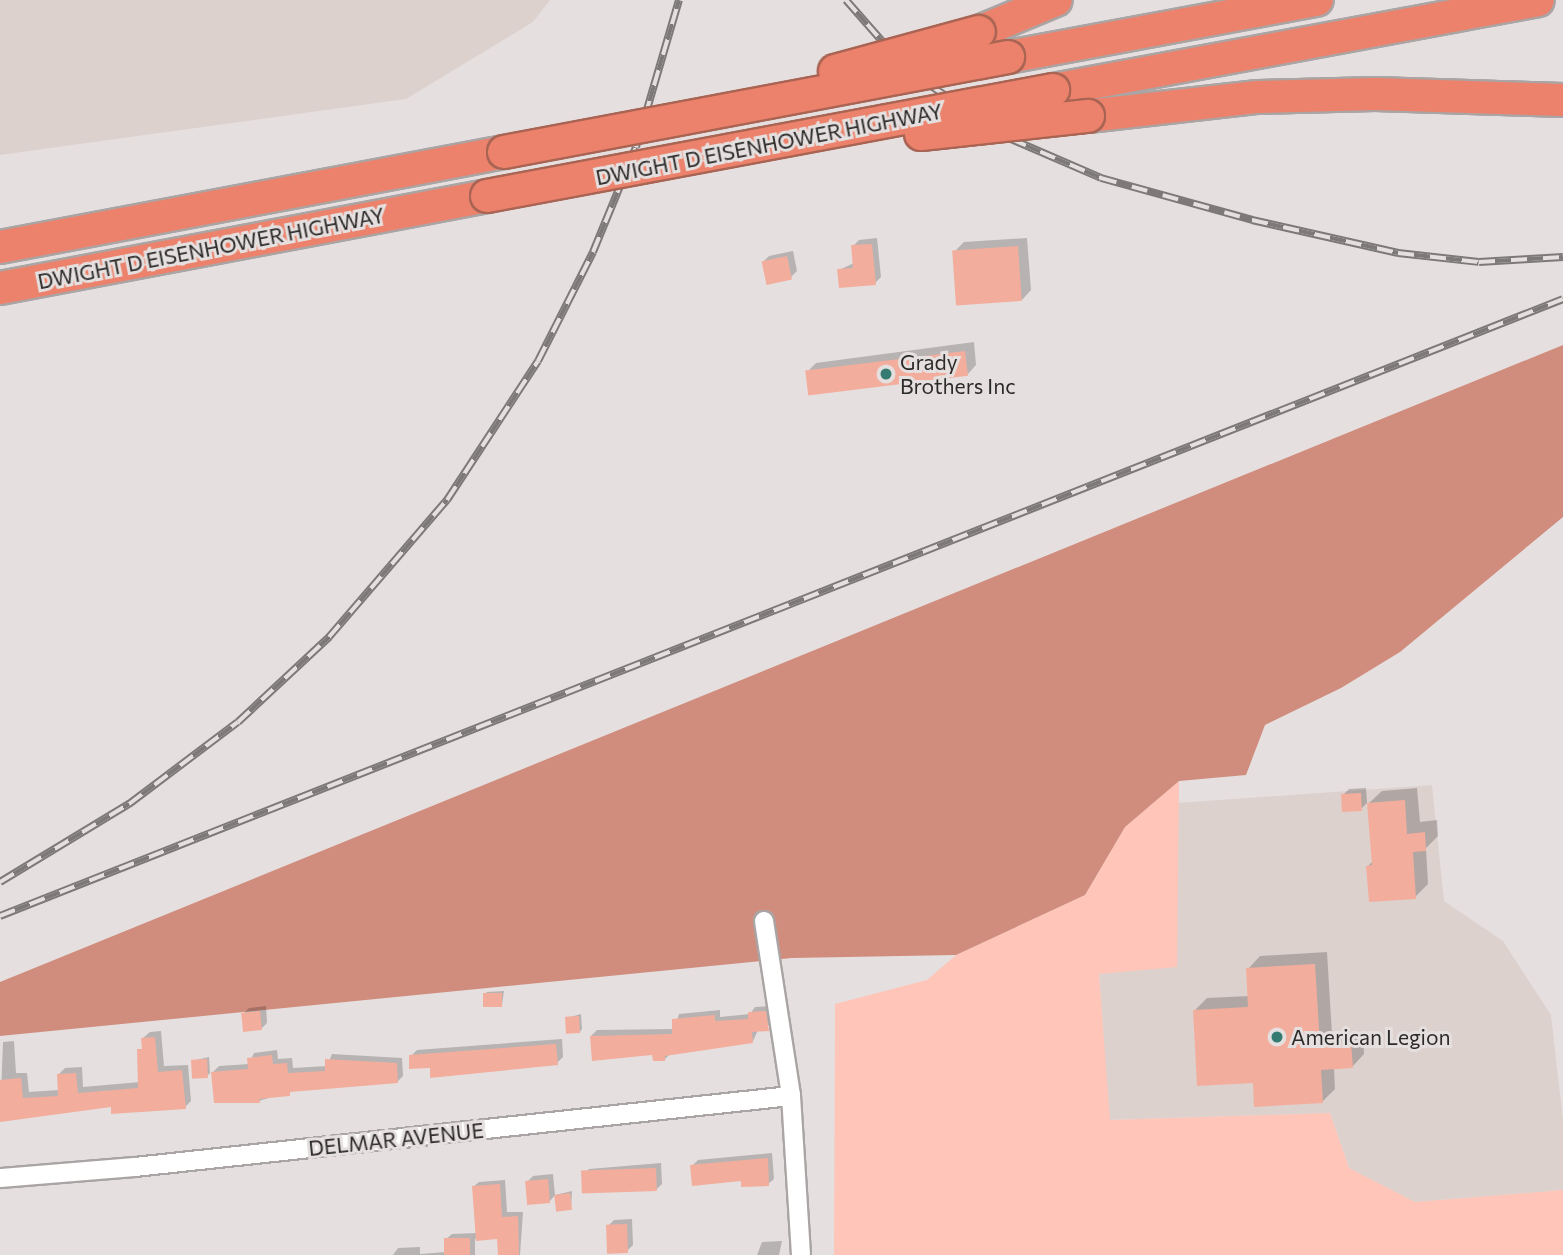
<!DOCTYPE html>
<style>
body{margin:0}
#map{position:relative;width:1563px;height:1255px;overflow:hidden;background:#e5e0df;font-family:Commissioner,sans-serif}
div>[style]{position:absolute}
.built>*{inset:0;background:#ddd1ce}
.green>*{inset:0;background:#fec5b8}
.forest>*{inset:0;background:#d08c7d}
.shadow>*{inset:0;background:#0003}
.building>*{inset:0;background:#f3ad9d;transform-origin:0 0}
.roads{filter:drop-shadow(2px 0 #aaa5a4) drop-shadow(-2px 0 #aaa5a4) drop-shadow(0 2px #aaa5a4) drop-shadow(0 -2px #aaa5a4)}
.street>*{height:18px;margin:-9px;padding:0 9px;transform-origin:9px;border-radius:9px;background:#fff}
.highway>*{height:32px;margin:-16px;padding:0 16px;transform-origin:16px;border-radius:16px;background:#ec826b}
.rail>*{height:8px;margin-top:-4px;transform-origin:0;background:repeating-linear-gradient(90deg,#e5e0df 0 16px,#7c7978 0 32px);box-sizing:border-box;border-block:2px solid #7c7978}
.bridges{filter:drop-shadow(2px 0 #a96454) drop-shadow(-2px 0 #a96454) drop-shadow(0 2px #a96454) drop-shadow(0 -2px #a96454)}
.highway-bridge>*{height:32px;margin:-16px;padding:0 16px;transform-origin:16px;border-radius:16px;background:#ec826b}
.dots>*{width:19px;height:19px;translate:-50% -50%;box-sizing:border-box;border:4px solid #e5e0df;border-radius:50%}
span{translate:-50% -50%;white-space:nowrap;text-align:center;line-height:1.15;-webkit-text-stroke:6px #e5e0df;paint-order:stroke}
.street-label{font-size:21px;color:#2c2b2a}
.poi-label{font-size:21px;color:#2c2b2a}
.left{translate:0 -50%;text-align:left}
</style>
<div id="map">
<div class="built">
<div style="clip-path:polygon(0 0,550px 0,533px 22px,406px 99px,0 155px)"></div>
<div style="clip-path:polygon(1432px 785px,1444px 901px,1503px 941px,1551px 1015px,1563px 1120px,1563px 1190px,1415px 1202px,1349px 1168px,1330px 1113px,1109px 1120px,1099px 973px,1177px 966px,1176px 803px)"></div>
</div>
<div class="green">
<div style="clip-path:polygon(1179px 781px,1177px 967px,1099px 974px,1110px 1120px,1330px 1113px,1349px 1168px,1415px 1202px,1563px 1190px,1563px 1255px,834px 1255px,835px 1004px,927px 980px,956px 955px,1085px 895px,1125px 827px)"></div>
</div>
<div class="forest">
<div style="clip-path:polygon(1563px 345px,1563px 517px,1400px 652px,1341px 688px,1265px 725px,1246px 775px,1179px 781px,1125px 827px,1085px 895px,956px 955px,792px 958px,0 1036px,0 982px)"></div>
</div>
<div class="shadow">
<div style="clip-path:polygon(877px 238px,881px 277px,875px 283px,839px 270px,854px 263px,853px 246px,859px 240px)"></div>
<div style="clip-path:polygon(1027px 238px,1031px 290px,1022px 300px,954px 252px,964px 242px)"></div>
<div style="clip-path:polygon(793px 251px,797px 271px,791px 277px,763px 262px,769px 256px)"></div>
<div style="clip-path:polygon(974px 342px,976px 365px,967px 375px,807px 372px,816px 363px)"></div>
<div style="clip-path:polygon(1366px 788px,1367px 803px,1361px 809px,1343px 795px,1349px 789px)"></div>
<div style="clip-path:polygon(1417px 788px,1420px 822px,1437px 820px,1438px 836px,1426px 848px,1428px 884px,1415px 897px,1368px 866px,1373px 861px,1369px 803px,1382px 791px)"></div>
<div style="clip-path:polygon(1327px 952px,1332px 1034px,1363px 1032px,1364px 1054px,1352px 1067px,1334px 1068px,1335px 1089px,1323px 1101px,1254px 1081px,1195px 1010px,1207px 998px,1249px 996px,1248px 969px,1260px 956px)"></div>
<div style="clip-path:polygon(504px 991px,502px 1005px,484px 995px,487px 992px)"></div>
<div style="clip-path:polygon(266px 1006px,267px 1023px,261px 1029px,243px 1014px,249px 1008px)"></div>
<div style="clip-path:polygon(772px 1006px,774px 1023px,758px 1030px,753px 1041px,670px 1054px,665px 1059px,591px 1036px,597px 1030px,674px 1029px,679px 1014px,720px 1010px,720px 1017px,750px 1014px,755px 1007px)"></div>
<div style="clip-path:polygon(581px 1014px,582px 1029px,580px 1032px,567px 1018px)"></div>
<div style="clip-path:polygon(161px 1031px,164px 1066px,188px 1065px,191px 1101px,185px 1107px,112px 1105px,0 1119px,3px 1042px,14px 1041px,16px 1073px,27px 1073px,29px 1092px,59px 1090px,58px 1075px,65px 1068px,82px 1067px,83px 1087px,140px 1082px,143px 1038px,150px 1032px)"></div>
<div style="clip-path:polygon(562px 1039px,563px 1057px,557px 1063px,431px 1066px,411px 1056px,417px 1050px)"></div>
<div style="clip-path:polygon(277px 1050px,278px 1059px,292px 1058px,293px 1068px,327px 1066px,332px 1054px,402px 1058px,403px 1076px,397px 1082px,293px 1090px,259px 1101px,213px 1072px,219px 1066px,249px 1064px,254px 1053px)"></div>
<div style="clip-path:polygon(209px 1057px,210px 1073px,207px 1076px,192px 1061px)"></div>
<div style="clip-path:polygon(772px 1153px,774px 1179px,768px 1184px,692px 1166px,698px 1160px)"></div>
<div style="clip-path:polygon(661px 1163px,662px 1184px,656px 1190px,583px 1175px,589px 1169px)"></div>
<div style="clip-path:polygon(553px 1174px,555px 1195px,572px 1191px,571px 1209px,555px 1195px,550px 1201px,527px 1182px,533px 1176px)"></div>
<div style="clip-path:polygon(505px 1180px,507px 1212px,523px 1212px,520px 1255px,500px 1255px,499px 1237px,475px 1239px,475px 1255px,393px 1255px,398px 1248px,420px 1247px,420px 1254px,446px 1252px,446px 1239px,452px 1234px,477px 1233px,473px 1187px,479px 1182px)"></div>
<div style="clip-path:polygon(632px 1219px,633px 1245px,627px 1251px,608px 1226px,614px 1220px)"></div>
<div style="clip-path:polygon(782px 1241px,779px 1255px,757px 1255px,762px 1242px)"></div>
</div>
<div class="building">
<div style="clip-path:polygon(872px 244px,876px 285px,839px 288px,837px 269px,853px 268px,851px 245px)"></div>
<div style="left:1018px;top:246px;width:55px;height:66px;rotate:86deg"></div>
<div style="left:787px;top:256px;width:24px;height:26px;rotate:78deg"></div>
<div style="left:965px;top:351px;width:25px;height:161px;rotate:83deg"></div>
<div style="left:1361px;top:793px;width:18px;height:20px;rotate:87deg"></div>
<div style="clip-path:polygon(1405px 800px,1407px 834px,1425px 832px,1426px 851px,1413px 852px,1416px 899px,1369px 902px,1366px 866px,1372px 865px,1367px 803px)"></div>
<div style="clip-path:polygon(1315px 964px,1320px 1045px,1351px 1043px,1353px 1068px,1321px 1070px,1323px 1103px,1254px 1107px,1253px 1083px,1197px 1086px,1193px 1010px,1248px 1007px,1246px 968px)"></div>
<div style="left:502px;top:993px;width:14px;height:19px;rotate:90deg"></div>
<div style="left:260px;top:1011px;width:19px;height:19px;rotate:84deg"></div>
<div style="clip-path:polygon(766px 1011px,769px 1031px,752px 1032px,753px 1043px,665px 1056px,665px 1061px,653px 1061px,652px 1055px,592px 1061px,590px 1036px,672px 1034px,672px 1019px,715px 1015px,715px 1021px,748px 1019px,748px 1012px)"></div>
<div style="left:579px;top:1016px;width:17px;height:14px;rotate:87deg"></div>
<div style="clip-path:polygon(155px 1037px,158px 1072px,182px 1070px,186px 1109px,111px 1114px,111px 1107px,0 1122px,0 1080px,21px 1078px,23px 1098px,58px 1096px,57px 1074px,76px 1073px,78px 1093px,138px 1088px,137px 1049px,142px 1049px,141px 1038px)"></div>
<div style="clip-path:polygon(556px 1044px,558px 1065px,430px 1078px,430px 1068px,409px 1069px,409px 1055px)"></div>
<div style="clip-path:polygon(272px 1055px,273px 1064px,287px 1063px,288px 1073px,325px 1071px,325px 1059px,397px 1063px,398px 1083px,290px 1092px,290px 1096px,259px 1099px,260px 1103px,214px 1103px,211px 1072px,248px 1069px,247px 1058px)"></div>
<div style="left:207px;top:1059px;width:19px;height:16px;rotate:87deg"></div>
<div style="clip-path:polygon(768px 1158px,769px 1186px,741px 1187px,741px 1181px,692px 1186px,690px 1165px)"></div>
<div style="left:656px;top:1168px;width:23px;height:75px;rotate:88deg"></div>
<div style="left:548px;top:1179px;width:24px;height:23px;rotate:85deg"></div>
<div style="clip-path:polygon(500px 1184px,502px 1217px,518px 1216px,519px 1255px,498px 1255px,497px 1239px,476px 1241px,472px 1186px)"></div>
<div style="left:570px;top:1193px;width:17px;height:16px;rotate:83deg"></div>
<div style="left:627px;top:1224px;width:29px;height:21px;rotate:88deg"></div>
<div style="left:470px;top:1238px;width:17px;height:26px;rotate:90deg"></div>
</div>
<div class="roads">
<div class="street">
<div style="left:764px;top:921px;width:177px;rotate:81.2deg"></div>
<div style="left:791px;top:1096px;width:159px;rotate:86.4deg"></div>
<div style="left:0;top:1178px;width:135px;rotate:-4.7deg"></div>
<div style="left:135px;top:1167px;width:660px;rotate:-6.18deg"></div>
</div>
<div class="highway">
<div style="left:979px;top:32px;width:83px;rotate:-22.6deg"></div>
<div style="left:1008px;top:57px;width:314px;rotate:-10.5deg"></div>
<div style="left:1053px;top:90px;width:493px;rotate:-10.5deg"></div>
<div style="left:1088px;top:116px;width:171px;rotate:-6.4deg"></div>
<div style="left:1258px;top:97px;width:117px;rotate:-1.5deg"></div>
<div style="left:1375px;top:94px;width:188px;rotate:1.8deg"></div>
<div style="left:0;top:247px;width:513px;rotate:-10.67deg"></div>
<div style="left:0;top:288px;width:496px;rotate:-10.7deg"></div>
</div>
</div>
<div class="rail">
<div style="left:846px;top:0;width:74px;rotate:48.8deg"></div>
<div style="left:895px;top:56px;width:47px;rotate:39.8deg"></div>
<div style="left:931px;top:86px;width:96px;rotate:33.5deg"></div>
<div style="left:1011px;top:139px;width:98px;rotate:23.4deg"></div>
<div style="left:1101px;top:178px;width:157px;rotate:15.5deg"></div>
<div style="left:1252px;top:220px;width:150px;rotate:12.7deg"></div>
<div style="left:1398px;top:253px;width:81px;rotate:6.3deg"></div>
<div style="left:1479px;top:262px;width:84px;rotate:-3.4deg"></div>
<div style="left:0;top:882px;width:151px;rotate:-31.2deg"></div>
<div style="left:129px;top:804px;width:136px;rotate:-37deg"></div>
<div style="left:238px;top:722px;width:125px;rotate:-43deg"></div>
<div style="left:329px;top:637px;width:181px;rotate:-49.3deg"></div>
<div style="left:447px;top:500px;width:166px;rotate:-56.8deg"></div>
<div style="left:538px;top:361px;width:122px;rotate:-63.2deg"></div>
<div style="left:593px;top:252px;width:113px;rotate:-67.7deg"></div>
<div style="left:636px;top:147px;width:153px;rotate:-73.7deg"></div>
<div style="left:0;top:916px;width:1680px;rotate:-21.54deg"></div>
</div>
<div class="bridges">
<div class="highway-bridge">
<div style="left:835px;top:71px;width:149px;rotate:-15.2deg"></div>
<div style="left:921px;top:134px;width:168px;rotate:-6.2deg"></div>
<div style="left:504px;top:152px;width:513px;rotate:-10.67deg"></div>
<div style="left:487px;top:196px;width:576px;rotate:-10.61deg"></div>
</div>
</div>
<div class="dots">
<div style="left:886px;top:374px;background:#357b71"></div>
<div style="left:1277px;top:1037px;background:#357b71"></div>
</div>
<div class="street-label">
<span style="left:769px;top:144px;rotate:-11deg">DWIGHT D EISENHOWER HIGHWAY</span>
<span style="left:211px;top:248px;rotate:-11deg">DWIGHT D EISENHOWER HIGHWAY</span>
<span style="left:396px;top:1139px;rotate:-6deg">DELMAR AVENUE</span>
</div>
<div class="poi-label">
<span class="left" style="left:900px;top:374px">Grady<br>Brothers Inc</span>
<span class="left" style="left:1291px;top:1037px">American Legion</span>
</div>
</div>
